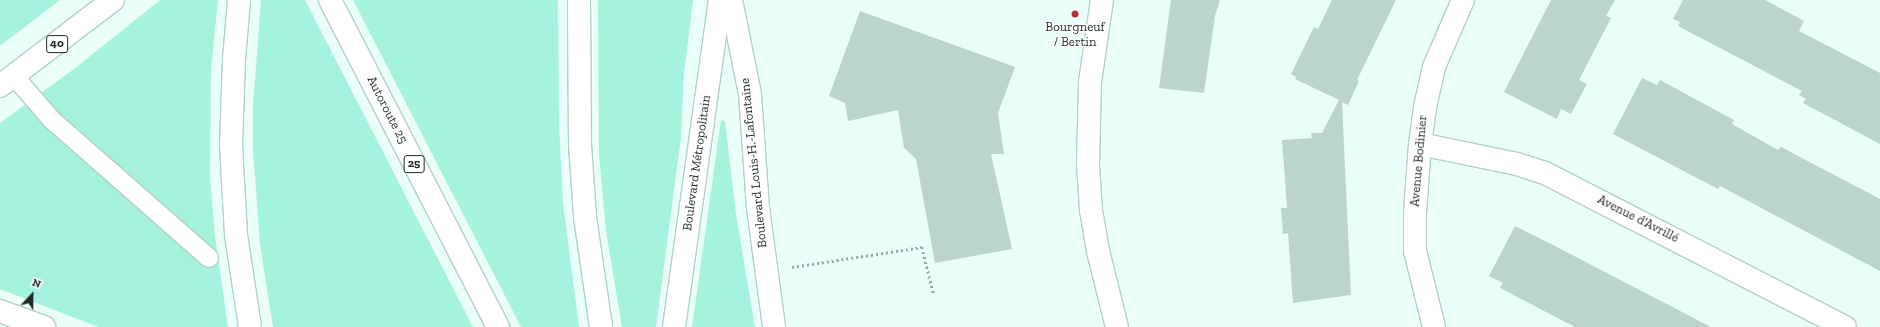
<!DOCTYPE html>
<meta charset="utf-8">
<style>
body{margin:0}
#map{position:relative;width:1880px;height:327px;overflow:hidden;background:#e9fff8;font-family:"Zilla Slab",serif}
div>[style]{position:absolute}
.green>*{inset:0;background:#a6f3dd}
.building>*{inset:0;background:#bad5cd}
.path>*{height:2.5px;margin-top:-1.25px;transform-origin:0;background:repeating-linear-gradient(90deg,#98aaa4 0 2px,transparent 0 5px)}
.roads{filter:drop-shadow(1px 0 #b4cfc6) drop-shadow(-1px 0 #b4cfc6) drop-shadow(0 1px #b4cfc6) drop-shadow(0 -1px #b4cfc6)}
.service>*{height:18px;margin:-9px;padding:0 9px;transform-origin:9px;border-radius:9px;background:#fff}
.minor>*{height:22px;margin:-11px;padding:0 11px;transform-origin:11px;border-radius:11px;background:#fff}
.secondary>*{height:22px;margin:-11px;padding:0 11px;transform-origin:11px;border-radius:11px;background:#fff}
.motorway>*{height:22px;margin:-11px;padding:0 11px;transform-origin:11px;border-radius:11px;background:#fff}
.dots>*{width:11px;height:11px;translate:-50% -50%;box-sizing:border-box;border:2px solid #fff;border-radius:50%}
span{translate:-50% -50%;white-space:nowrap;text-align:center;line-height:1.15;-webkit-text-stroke:3px #fff;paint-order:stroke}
.shield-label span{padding:1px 3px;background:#fff;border:1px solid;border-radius:3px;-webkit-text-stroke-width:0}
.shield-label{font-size:12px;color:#1f2926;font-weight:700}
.poi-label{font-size:13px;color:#1f2926}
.street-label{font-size:13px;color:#1f2926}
.north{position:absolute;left:12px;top:275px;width:40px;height:40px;-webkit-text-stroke:3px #fff;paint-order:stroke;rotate:22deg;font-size:11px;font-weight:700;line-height:16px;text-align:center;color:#1f2926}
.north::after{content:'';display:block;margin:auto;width:14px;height:18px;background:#1f2926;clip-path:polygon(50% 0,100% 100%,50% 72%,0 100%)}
</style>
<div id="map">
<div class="green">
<div style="clip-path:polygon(0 0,60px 0,0 46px)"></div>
<div style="clip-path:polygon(160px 0,218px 0,211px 70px,210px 175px,215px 236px,228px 327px,98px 327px,0 289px,0 123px,74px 69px)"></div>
<div style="clip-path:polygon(261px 0,305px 0,473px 327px,273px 327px,260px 244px,253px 149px,253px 106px)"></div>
<div style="clip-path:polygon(353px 0,558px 0,559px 123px,563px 202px,579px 327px,521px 327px)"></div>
<div style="clip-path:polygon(598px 0,693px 0,684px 73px,681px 137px,656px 327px,622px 327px,606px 231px,599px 154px)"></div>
<div style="clip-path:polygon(721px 120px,725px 121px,736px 214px,755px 327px,692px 327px)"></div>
</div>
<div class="building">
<div style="clip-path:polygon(1171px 0,1220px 0,1215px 16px,1204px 93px,1159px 88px)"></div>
<div style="clip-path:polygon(1332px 0,1396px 0,1357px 80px,1359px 81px,1348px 105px,1342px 102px,1351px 295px,1293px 303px,1288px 233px,1283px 234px,1281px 208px,1287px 208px,1282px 140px,1312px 138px,1311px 133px,1322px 133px,1339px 100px,1295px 79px,1296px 77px,1291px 74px,1314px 27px,1318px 29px)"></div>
<div style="clip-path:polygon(1551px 0,1615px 0,1606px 16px,1611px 18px,1579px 80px,1587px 84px,1571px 114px,1561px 109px,1557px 119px,1504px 92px)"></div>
<div style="clip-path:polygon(1683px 0,1765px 0,1804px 21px,1799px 31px,1880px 73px,1880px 144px,1803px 103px,1806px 99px,1799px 95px,1802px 91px,1678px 26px,1680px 22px,1673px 19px)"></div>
<div style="clip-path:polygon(860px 11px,1015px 67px,998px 113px,1004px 154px,991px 154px,1012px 249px,935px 263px,916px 159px,904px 148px,898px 110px,848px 121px,845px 103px,829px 96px)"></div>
<div style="clip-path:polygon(1642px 78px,1657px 85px,1660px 80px,1734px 120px,1732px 124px,1778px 150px,1781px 147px,1880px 199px,1880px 271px,1720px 186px,1718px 189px,1613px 134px)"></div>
<div style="clip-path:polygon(1515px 226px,1551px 244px,1711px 327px,1575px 327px,1546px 312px,1500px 288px,1503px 283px,1489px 276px)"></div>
</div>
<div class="path">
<div style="left:792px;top:267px;width:132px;rotate:-8.7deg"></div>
<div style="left:922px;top:247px;width:50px;rotate:76.2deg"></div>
</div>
<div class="roads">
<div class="service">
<div style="left:13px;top:75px;width:60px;rotate:49.1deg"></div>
<div style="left:52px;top:120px;width:209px;rotate:41.3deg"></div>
</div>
<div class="minor">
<div style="left:1102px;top:0;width:83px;rotate:98.3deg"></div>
<div style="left:1090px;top:82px;width:82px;rotate:91.4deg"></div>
<div style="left:1088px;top:164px;width:46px;rotate:86.3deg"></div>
<div style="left:1091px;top:210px;width:42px;rotate:80.3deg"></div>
<div style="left:1098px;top:251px;width:78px;rotate:76deg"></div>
<div style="left:1420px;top:144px;width:99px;rotate:11.7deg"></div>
<div style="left:1517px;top:164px;width:29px;rotate:18deg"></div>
<div style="left:1545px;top:173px;width:337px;rotate:27.2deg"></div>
<div style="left:1434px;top:327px;width:78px;rotate:-104deg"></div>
<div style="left:1415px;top:251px;width:39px;rotate:-90deg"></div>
<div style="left:1415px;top:212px;width:68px;rotate:-85.8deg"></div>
<div style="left:1420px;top:144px;width:37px;rotate:-82deg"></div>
<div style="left:1425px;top:107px;width:41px;rotate:-77.3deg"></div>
<div style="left:1434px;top:67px;width:73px;rotate:-66.6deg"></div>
</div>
<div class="secondary">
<div style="left:731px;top:0;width:96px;rotate:78.6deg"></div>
<div style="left:750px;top:94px;width:114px;rotate:86deg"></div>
<div style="left:758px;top:208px;width:120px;rotate:82.3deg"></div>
<div style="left:674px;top:327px;width:330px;rotate:-82deg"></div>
</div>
<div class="motorway">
<div style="left:239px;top:0;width:60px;rotate:94.8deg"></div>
<div style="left:234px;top:60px;width:85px;rotate:92deg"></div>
<div style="left:231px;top:145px;width:90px;rotate:86.8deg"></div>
<div style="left:236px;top:235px;width:93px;rotate:81.3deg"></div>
<div style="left:330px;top:0;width:368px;rotate:62.8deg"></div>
<div style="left:579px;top:0;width:145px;rotate:89.6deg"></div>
<div style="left:580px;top:145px;width:72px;rotate:86deg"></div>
<div style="left:585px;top:217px;width:111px;rotate:81.7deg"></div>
<div style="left:0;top:86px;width:142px;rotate:-37.3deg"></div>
<div style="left:0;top:311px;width:47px;rotate:20deg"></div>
</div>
</div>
<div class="dots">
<div style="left:1075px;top:14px;background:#bc2d2f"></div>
</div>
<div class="shield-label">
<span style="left:57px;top:44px">40</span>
<span style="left:414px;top:164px">25</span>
</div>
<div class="poi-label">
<span style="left:1075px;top:35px">Bourgneuf<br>/ Bertin</span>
</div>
<div class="street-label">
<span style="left:387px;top:110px;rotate:63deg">Autoroute 25</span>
<span style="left:1419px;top:161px;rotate:-85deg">Avenue Bodinier</span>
<span style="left:697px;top:163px;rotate:-82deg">Boulevard Métropolitain</span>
<span style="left:754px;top:163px;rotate:-96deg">Boulevard Louis-H.-Lafontaine</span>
<span style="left:1638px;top:219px;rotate:27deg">Avenue d'Avrillé</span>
</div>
<div class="north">N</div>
</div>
